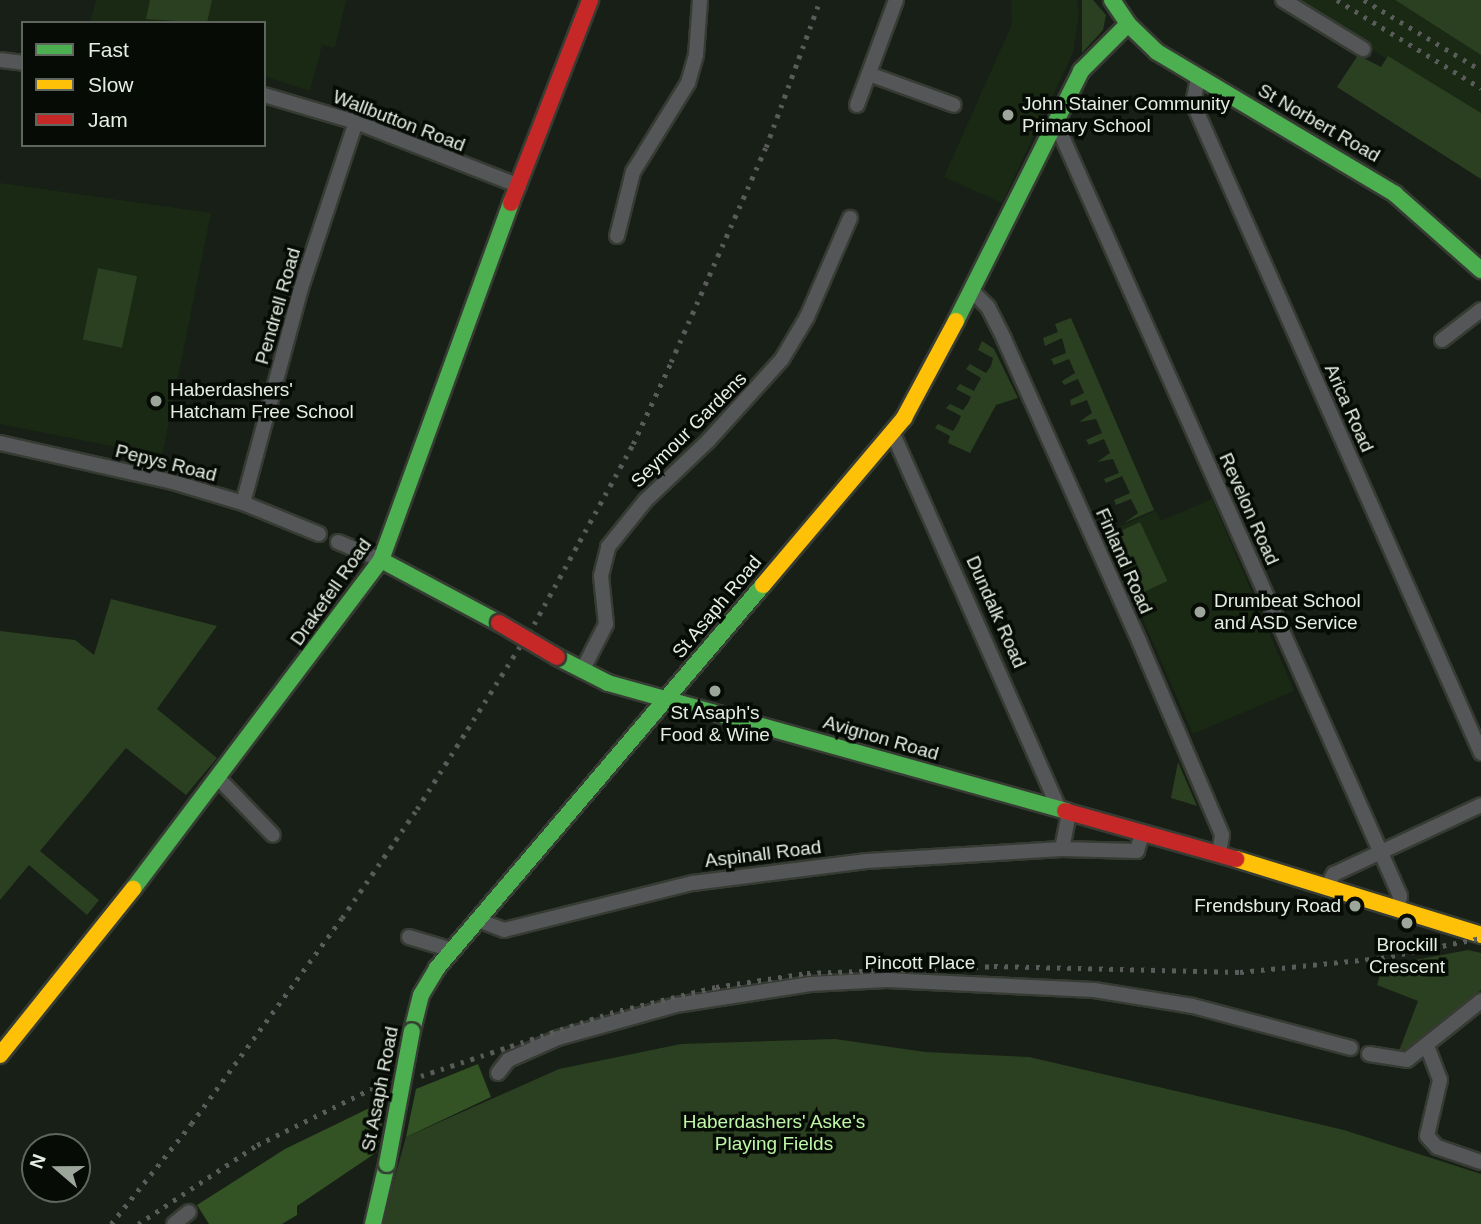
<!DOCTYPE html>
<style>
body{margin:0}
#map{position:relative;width:1481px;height:1224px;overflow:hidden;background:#181f16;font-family:Helvetica,sans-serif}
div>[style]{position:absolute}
.built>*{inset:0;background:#1a2913}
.green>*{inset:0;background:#2a4021;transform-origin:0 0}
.forest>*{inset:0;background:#335325}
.roads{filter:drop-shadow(2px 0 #363b33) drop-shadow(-2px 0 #363b33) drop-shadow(0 2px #363b33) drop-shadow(0 -2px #363b33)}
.street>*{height:14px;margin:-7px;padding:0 7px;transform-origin:7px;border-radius:7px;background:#555658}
.fast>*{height:16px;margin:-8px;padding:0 8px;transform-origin:8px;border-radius:8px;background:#4caf50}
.slow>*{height:16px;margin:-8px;padding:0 8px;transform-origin:8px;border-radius:8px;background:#ffc107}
.jam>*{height:16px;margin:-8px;padding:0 8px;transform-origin:8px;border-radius:8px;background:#c62828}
.rail>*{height:4.5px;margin-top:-2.25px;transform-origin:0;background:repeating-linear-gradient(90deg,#595c5a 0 3.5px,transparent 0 10.5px)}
.bridges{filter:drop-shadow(2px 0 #363b33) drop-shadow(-2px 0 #363b33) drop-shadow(0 2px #363b33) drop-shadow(0 -2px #363b33)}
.fast-bridge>*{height:16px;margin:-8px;padding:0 8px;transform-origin:8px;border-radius:8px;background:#4caf50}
.jam-bridge>*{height:16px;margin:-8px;padding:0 8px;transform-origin:8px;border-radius:8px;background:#c62828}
.dots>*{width:19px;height:19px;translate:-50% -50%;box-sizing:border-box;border:4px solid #060b05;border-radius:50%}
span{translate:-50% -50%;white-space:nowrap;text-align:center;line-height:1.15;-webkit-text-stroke:7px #060b05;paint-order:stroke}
.poi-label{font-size:19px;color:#e5eee2}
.left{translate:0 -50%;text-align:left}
.right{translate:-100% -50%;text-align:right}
.street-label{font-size:19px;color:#e5eee2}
.park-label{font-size:19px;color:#bef7a7}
.legend{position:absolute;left:21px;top:21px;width:245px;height:126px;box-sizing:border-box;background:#060b05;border:2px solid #5f665d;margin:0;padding:9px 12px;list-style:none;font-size:21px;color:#e5eee2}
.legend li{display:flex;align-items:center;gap:14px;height:35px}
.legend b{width:35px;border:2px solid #5f665d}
.north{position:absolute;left:21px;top:1133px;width:70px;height:70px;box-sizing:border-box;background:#060b05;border:2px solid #5f665d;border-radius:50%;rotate:290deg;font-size:19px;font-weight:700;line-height:28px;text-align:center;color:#e5eee2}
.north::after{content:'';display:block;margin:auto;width:24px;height:32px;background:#9da69b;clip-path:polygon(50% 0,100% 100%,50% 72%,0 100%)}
</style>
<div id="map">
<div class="built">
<div style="clip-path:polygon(96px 0,346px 0,335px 48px,322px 45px,310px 91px,264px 76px,264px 23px,90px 23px)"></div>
<div style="clip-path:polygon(1011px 0,1077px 0,1079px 13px,1073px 53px,1002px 203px,944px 177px,1012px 24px)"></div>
<div style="clip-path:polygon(1285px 0,1395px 0,1481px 55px,1481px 113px)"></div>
<div style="clip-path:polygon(0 183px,211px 213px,162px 456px,0 424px)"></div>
<div style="clip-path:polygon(1212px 499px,1294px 691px,1193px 734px,1105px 533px,1156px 511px,1161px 521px)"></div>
</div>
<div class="green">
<div style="clip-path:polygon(150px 0,212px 0,207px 23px,146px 19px)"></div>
<div style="clip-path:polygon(1082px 0,1093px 0,1106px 15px,1103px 30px,1082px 53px)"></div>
<div style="clip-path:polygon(1395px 0,1481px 0,1481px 55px)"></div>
<div style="clip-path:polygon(1358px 55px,1381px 67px,1388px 56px,1481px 113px,1481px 179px,1337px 87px)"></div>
<div style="left:98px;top:268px;width:40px;height:73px;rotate:12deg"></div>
<div style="clip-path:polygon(1071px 318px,1154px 510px,1124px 523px,1138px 513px,1131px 499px,1116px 505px,1114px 500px,1130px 493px,1122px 476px,1106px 483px,1104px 479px,1119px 473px,1113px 459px,1097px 462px,1110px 453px,1104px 439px,1089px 445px,1086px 440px,1102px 433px,1096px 419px,1079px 422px,1092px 413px,1087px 400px,1071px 406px,1070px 400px,1084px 393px,1078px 379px,1064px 385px,1062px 381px,1075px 373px,1069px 359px,1054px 365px,1051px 359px,1066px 353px,1062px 338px,1045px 346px,1043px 338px,1058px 332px,1055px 324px)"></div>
<div style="clip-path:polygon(982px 341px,994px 349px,1018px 398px,996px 405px,970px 453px,948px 443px,950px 436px,935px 428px,938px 424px,953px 431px,958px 423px,961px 416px,946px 408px,950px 404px,963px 410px,968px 403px,971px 397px,956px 389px,960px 384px,974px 391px,981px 378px,966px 369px,970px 364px,986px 373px,991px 366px,993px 358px,978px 350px)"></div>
<div style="left:1140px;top:522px;width:65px;height:35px;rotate:65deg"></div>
<div style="clip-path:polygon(111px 599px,217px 626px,157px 709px,217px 758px,186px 795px,126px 748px,40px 851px,99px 900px,87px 915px,29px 865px,0 900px,0 631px,75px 640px,94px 655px)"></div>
<div style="clip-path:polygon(1178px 762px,1197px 806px,1171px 798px)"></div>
<div style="clip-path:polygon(1468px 950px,1481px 953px,1481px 990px,1411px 1047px,1399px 1051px,1418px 1001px,1377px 985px,1383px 966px)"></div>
<div style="clip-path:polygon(835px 1039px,925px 1052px,1029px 1057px,1344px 1130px,1481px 1174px,1481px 1224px,382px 1224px,406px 1137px,559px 1069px,681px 1044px)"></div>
</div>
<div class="forest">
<div style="clip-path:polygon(478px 1064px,491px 1097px,406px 1137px,416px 1089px)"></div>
<div style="clip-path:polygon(386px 1100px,377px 1152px,297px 1206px,297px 1215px,282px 1224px,209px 1224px,197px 1205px,285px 1149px)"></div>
</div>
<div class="roads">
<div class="street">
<div style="left:1283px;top:0;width:94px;rotate:31.5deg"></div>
<div style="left:0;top:60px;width:23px;rotate:7deg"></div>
<div style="left:869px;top:74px;width:90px;rotate:20deg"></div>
<div style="left:1198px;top:78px;width:25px;rotate:101deg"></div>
<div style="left:1193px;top:103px;width:711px;rotate:66.1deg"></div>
<div style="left:264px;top:95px;width:96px;rotate:16.4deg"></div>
<div style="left:356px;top:122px;width:175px;rotate:21.4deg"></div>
<div style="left:857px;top:105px;width:112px;rotate:-69.6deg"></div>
<div style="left:1052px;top:128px;width:9px;rotate:27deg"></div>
<div style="left:1060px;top:132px;width:819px;rotate:66deg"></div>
<div style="left:1393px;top:880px;width:17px;rotate:66deg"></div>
<div style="left:1400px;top:896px;width:14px;rotate:98deg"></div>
<div style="left:617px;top:236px;width:66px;rotate:-76deg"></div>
<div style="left:633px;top:172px;width:105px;rotate:-58.3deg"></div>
<div style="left:688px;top:83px;width:29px;rotate:-74deg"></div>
<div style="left:696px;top:55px;width:55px;rotate:-85.8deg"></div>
<div style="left:972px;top:291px;width:23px;rotate:45deg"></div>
<div style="left:988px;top:307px;width:36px;rotate:63deg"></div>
<div style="left:1004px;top:339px;width:331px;rotate:65.9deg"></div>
<div style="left:1139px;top:641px;width:211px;rotate:66.8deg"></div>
<div style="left:1222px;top:835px;width:19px;rotate:99deg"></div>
<div style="left:1442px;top:340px;width:49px;rotate:-37.6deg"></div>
<div style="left:893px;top:434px;width:410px;rotate:66.1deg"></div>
<div style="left:0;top:443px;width:177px;rotate:12.7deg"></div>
<div style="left:173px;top:482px;width:73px;rotate:16.7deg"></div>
<div style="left:243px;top:503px;width:82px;rotate:22.2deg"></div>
<div style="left:243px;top:503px;width:223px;rotate:-74.9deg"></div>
<div style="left:301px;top:288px;width:175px;rotate:-71.7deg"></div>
<div style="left:338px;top:542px;width:47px;rotate:22.7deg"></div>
<div style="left:582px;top:671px;width:53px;rotate:-62.9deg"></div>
<div style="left:606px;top:624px;width:48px;rotate:-95.9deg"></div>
<div style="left:601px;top:576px;width:30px;rotate:-76deg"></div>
<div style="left:608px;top:547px;width:59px;rotate:-51.2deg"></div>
<div style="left:645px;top:501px;width:87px;rotate:-43.6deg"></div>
<div style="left:708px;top:441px;width:110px;rotate:-47.9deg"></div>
<div style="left:782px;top:359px;width:49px;rotate:-59.2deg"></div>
<div style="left:807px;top:317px;width:108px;rotate:-66.5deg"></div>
<div style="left:220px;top:780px;width:76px;rotate:46.1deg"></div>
<div style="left:1062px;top:849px;width:38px;rotate:-79deg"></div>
<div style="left:1327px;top:887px;width:15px;rotate:-62deg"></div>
<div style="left:1334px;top:874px;width:162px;rotate:-25.1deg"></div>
<div style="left:478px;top:920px;width:28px;rotate:21deg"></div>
<div style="left:504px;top:930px;width:195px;rotate:-14deg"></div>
<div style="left:693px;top:883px;width:175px;rotate:-7.2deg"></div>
<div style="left:867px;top:861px;width:195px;rotate:-3.5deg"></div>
<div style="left:1062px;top:849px;width:75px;rotate:1.5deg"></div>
<div style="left:1137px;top:851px;width:18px;rotate:-74deg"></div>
<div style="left:409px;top:937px;width:45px;rotate:16.8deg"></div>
<div style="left:1427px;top:1046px;width:36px;rotate:69deg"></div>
<div style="left:1440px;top:1080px;width:57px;rotate:103.1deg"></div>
<div style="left:1427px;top:1136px;width:15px;rotate:48deg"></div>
<div style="left:1437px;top:1147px;width:46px;rotate:18.8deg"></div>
<div style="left:1369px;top:1054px;width:38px;rotate:9deg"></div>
<div style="left:1407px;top:1060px;width:95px;rotate:-38.6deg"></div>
<div style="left:498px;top:1073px;width:16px;rotate:-52deg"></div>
<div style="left:508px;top:1060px;width:55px;rotate:-23.7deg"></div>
<div style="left:558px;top:1038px;width:123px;rotate:-15.6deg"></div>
<div style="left:676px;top:1005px;width:136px;rotate:-8.9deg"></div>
<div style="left:810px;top:984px;width:77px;rotate:-3deg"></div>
<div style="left:887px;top:980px;width:207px;rotate:2.8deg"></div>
<div style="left:1094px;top:990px;width:100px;rotate:9.2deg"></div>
<div style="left:1193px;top:1006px;width:163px;rotate:14.9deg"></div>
<div style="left:174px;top:1224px;width:19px;rotate:-39deg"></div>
</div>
<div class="fast">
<div style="left:1112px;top:0;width:29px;rotate:56deg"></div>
<div style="left:1128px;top:24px;width:40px;rotate:44deg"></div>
<div style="left:1157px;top:52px;width:277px;rotate:30.8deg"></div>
<div style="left:1395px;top:194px;width:115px;rotate:41.5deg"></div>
<div style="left:956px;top:321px;width:280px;rotate:-63.4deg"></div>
<div style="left:1081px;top:71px;width:66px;rotate:-45deg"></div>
<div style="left:381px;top:560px;width:134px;rotate:28.1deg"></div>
<div style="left:557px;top:657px;width:57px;rotate:27deg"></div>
<div style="left:608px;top:683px;width:475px;rotate:15.6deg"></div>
<div style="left:133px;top:889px;width:412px;rotate:-53deg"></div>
<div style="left:381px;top:560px;width:380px;rotate:-70deg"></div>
<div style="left:412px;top:1031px;width:37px;rotate:-76deg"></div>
<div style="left:421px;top:995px;width:31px;rotate:-59deg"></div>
<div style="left:437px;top:968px;width:503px;rotate:-49.6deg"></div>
<div style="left:373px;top:1224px;width:62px;rotate:-76.9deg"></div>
</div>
<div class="slow">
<div style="left:763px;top:585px;width:219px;rotate:-49.8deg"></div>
<div style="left:904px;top:418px;width:110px;rotate:-61.8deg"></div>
<div style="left:1236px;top:859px;width:257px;rotate:17.2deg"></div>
<div style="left:0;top:1055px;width:213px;rotate:-51.3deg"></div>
</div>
<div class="jam">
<div style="left:511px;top:203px;width:218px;rotate:-68.7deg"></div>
<div style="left:1065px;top:811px;width:178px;rotate:15.7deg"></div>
</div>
</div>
<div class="rail">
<div style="left:1337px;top:0;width:169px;rotate:31.4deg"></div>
<div style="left:1364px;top:0;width:136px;rotate:30.9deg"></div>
<div style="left:421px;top:1076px;width:199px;rotate:-18.4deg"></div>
<div style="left:610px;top:1013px;width:109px;rotate:-13.8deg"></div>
<div style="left:716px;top:987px;width:92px;rotate:-8.7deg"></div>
<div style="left:807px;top:973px;width:187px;rotate:-2.1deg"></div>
<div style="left:994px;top:966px;width:246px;rotate:1.4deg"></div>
<div style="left:1240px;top:972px;width:142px;rotate:-5.7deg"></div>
<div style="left:1381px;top:958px;width:102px;rotate:-11.3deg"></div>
<div style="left:111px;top:1224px;width:128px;rotate:-51.3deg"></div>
<div style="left:191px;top:1124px;width:255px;rotate:-53.8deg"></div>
<div style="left:342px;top:918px;width:132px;rotate:-55.5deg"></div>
<div style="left:417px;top:809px;width:219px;rotate:-57.7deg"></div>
<div style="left:534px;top:624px;width:205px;rotate:-61.2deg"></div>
<div style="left:633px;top:444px;width:90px;rotate:-65.1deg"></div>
<div style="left:671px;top:362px;width:235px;rotate:-66.2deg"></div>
<div style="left:766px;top:147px;width:157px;rotate:-69.8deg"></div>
<div style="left:138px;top:1224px;width:143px;rotate:-33.6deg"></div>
<div style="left:257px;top:1145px;width:149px;rotate:-26.2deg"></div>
</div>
<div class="bridges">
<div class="fast-bridge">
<div style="left:387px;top:1164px;width:135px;rotate:-79.4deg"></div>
</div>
<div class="jam-bridge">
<div style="left:499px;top:623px;width:67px;rotate:30.4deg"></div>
</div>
</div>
<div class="dots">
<div style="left:1008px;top:115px;background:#9da69b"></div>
<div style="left:156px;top:401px;background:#9da69b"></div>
<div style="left:1200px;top:612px;background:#9da69b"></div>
<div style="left:715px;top:691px;background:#9da69b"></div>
<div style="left:1355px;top:906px;background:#9da69b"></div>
<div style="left:1407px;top:923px;background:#9da69b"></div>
</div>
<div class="poi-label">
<span class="left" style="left:1022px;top:115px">John Stainer Community<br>Primary School</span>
<span class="left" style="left:170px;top:401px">Haberdashers'<br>Hatcham Free School</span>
<span class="left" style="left:1214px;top:612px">Drumbeat School<br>and ASD Service</span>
<span style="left:715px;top:724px">St Asaph's<br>Food &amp; Wine</span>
<span class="right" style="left:1341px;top:906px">Frendsbury Road</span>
<span style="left:1407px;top:956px">Brockill<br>Crescent</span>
</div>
<div class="street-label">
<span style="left:399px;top:121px;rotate:21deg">Wallbutton Road</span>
<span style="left:1319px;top:123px;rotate:30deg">St Norbert Road</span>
<span style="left:278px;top:306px;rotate:-74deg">Pendrell Road</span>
<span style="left:1349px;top:408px;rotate:66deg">Arica Road</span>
<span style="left:689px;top:430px;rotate:-45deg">Seymour Gardens</span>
<span style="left:166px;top:463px;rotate:14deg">Pepys Road</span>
<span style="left:1249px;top:509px;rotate:66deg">Revelon Road</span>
<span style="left:1124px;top:561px;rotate:66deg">Finland Road</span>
<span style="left:331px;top:592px;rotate:-55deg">Drakefell Road</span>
<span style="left:717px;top:607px;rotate:-50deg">St Asaph Road</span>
<span style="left:996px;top:612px;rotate:66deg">Dundalk Road</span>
<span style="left:881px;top:738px;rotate:16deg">Avignon Road</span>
<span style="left:763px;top:854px;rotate:-7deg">Aspinall Road</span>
<span style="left:920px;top:963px">Pincott Place</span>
<span style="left:380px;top:1089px;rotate:-79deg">St Asaph Road</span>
</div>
<div class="park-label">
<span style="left:774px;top:1133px">Haberdashers' Aske's<br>Playing Fields</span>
</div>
<ul class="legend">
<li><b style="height:9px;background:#4caf50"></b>Fast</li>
<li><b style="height:9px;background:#ffc107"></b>Slow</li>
<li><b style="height:9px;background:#c62828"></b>Jam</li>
</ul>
<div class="north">N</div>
</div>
